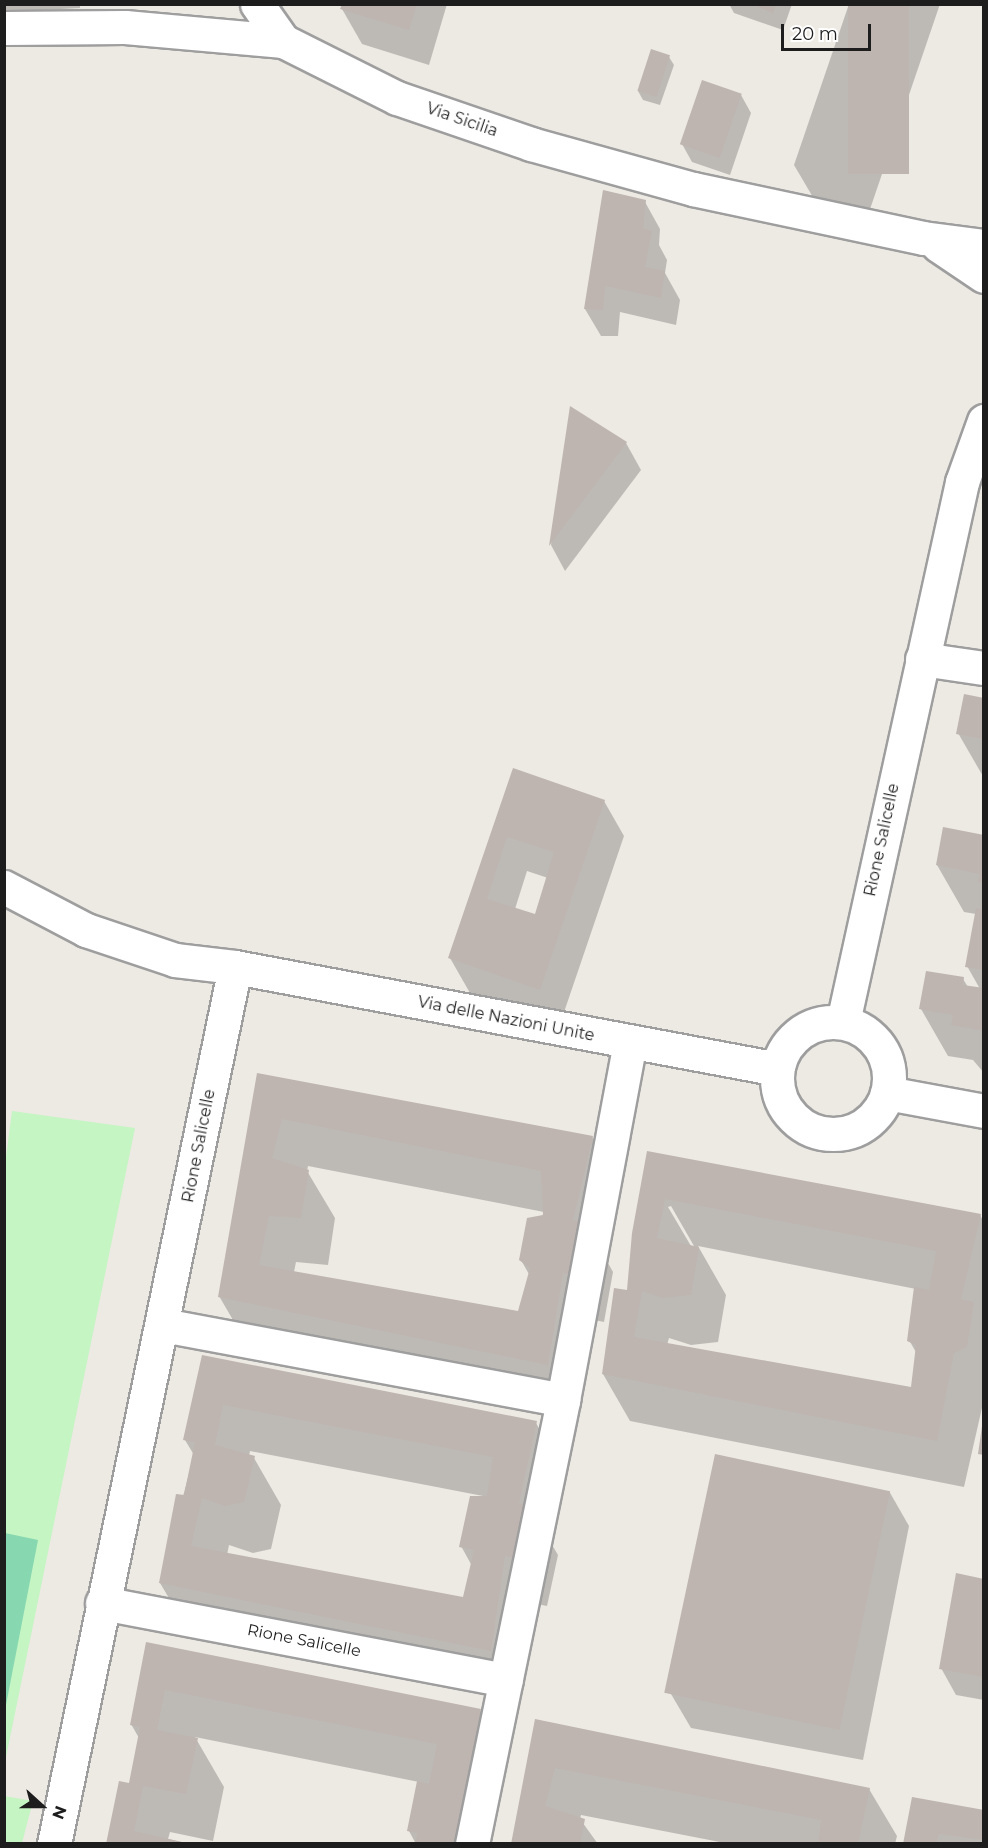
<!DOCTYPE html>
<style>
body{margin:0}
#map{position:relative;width:988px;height:1848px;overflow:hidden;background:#ede9e3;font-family:Montserrat,sans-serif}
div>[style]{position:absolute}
.park>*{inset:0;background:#c4f5c3}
.pitch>*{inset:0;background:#87d7b0}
.shadow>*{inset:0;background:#0003}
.building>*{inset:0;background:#beb4b0;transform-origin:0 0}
.roads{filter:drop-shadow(2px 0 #9e9e9e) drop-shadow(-2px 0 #9e9e9e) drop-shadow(0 2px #9e9e9e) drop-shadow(0 -2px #9e9e9e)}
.minor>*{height:33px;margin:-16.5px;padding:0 16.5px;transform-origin:16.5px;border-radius:16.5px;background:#fff}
.minor>.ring{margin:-16.5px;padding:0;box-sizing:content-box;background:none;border:33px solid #fff;border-radius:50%}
span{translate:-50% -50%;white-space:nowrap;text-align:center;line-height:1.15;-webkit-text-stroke:6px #fff;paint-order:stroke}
.street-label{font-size:16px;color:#1d1d1d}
.frame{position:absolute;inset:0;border:6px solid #1d1d1d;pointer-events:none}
.north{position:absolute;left:12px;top:1776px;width:60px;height:60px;-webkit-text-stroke:4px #fff;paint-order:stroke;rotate:111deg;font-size:16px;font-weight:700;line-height:24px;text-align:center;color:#1d1d1d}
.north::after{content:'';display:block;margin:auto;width:21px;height:27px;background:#1d1d1d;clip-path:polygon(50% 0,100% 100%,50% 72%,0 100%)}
.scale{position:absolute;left:781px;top:24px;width:90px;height:27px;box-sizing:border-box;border:3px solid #1d1d1d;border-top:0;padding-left:8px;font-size:18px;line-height:21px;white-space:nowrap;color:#1d1d1d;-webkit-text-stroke:4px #fff;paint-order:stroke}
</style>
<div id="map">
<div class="park">
<div style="clip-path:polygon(12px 1111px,135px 1128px,5px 1762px,4px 1173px)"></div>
<div style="clip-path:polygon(4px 1796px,33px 1801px,22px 1843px,5px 1843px)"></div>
</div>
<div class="pitch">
<div style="clip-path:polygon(5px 1533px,38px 1540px,5px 1710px,4px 1533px)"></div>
</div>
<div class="shadow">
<div style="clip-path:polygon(4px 4px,80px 4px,80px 8px,4px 12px)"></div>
<div style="clip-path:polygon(343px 4px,447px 4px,429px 65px,362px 44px,342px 9px)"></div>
<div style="clip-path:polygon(729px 4px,792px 4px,783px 30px,734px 13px)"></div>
<div style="clip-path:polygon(849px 4px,940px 4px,867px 218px,814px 199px,794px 165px)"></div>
<div style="clip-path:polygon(669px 57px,674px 65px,660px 105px,643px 100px,638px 91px)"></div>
<div style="clip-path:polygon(741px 95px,751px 113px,730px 175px,692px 162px,682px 144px)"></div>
<div style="clip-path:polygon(645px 202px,660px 229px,659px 245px,667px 260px,665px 273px,680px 300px,676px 325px,620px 312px,618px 336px,601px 336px,585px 309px)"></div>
<div style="clip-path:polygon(571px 409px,626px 443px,641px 470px,565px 571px,551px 545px)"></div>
<div style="clip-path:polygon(984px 699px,984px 778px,958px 733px)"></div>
<div style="clip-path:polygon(evenodd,514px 770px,604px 801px,624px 836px,560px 1024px,470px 993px,450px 958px,514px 770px,527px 871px,548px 878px,536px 916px,515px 909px,527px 871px)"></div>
<div style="clip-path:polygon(984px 837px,984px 1073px,973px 1060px,948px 1056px,921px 1009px,963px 979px,968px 987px,980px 989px,967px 966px,976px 914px,964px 912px,937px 865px)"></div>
<div style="clip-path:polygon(evenodd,258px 1074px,592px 1137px,619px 1184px,603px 1254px,613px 1272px,604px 1322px,590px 1319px,575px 1411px,247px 1344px,219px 1296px,258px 1074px,308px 1166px,544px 1212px,521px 1260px,530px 1276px,519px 1313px,294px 1272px,296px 1262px,328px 1265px,335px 1218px,307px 1171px,308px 1166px)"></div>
<div style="clip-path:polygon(evenodd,648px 1153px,980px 1215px,984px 1222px,984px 1399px,964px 1487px,630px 1421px,603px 1374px,628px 1291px,648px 1153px,671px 1206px,694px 1246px,691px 1246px,668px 1207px,671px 1206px,648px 1153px,698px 1246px,916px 1289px,909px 1340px,917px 1354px,912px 1389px,667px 1345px,669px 1338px,691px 1345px,718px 1342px,726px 1295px,698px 1246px)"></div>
<div style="clip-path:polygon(evenodd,203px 1357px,536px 1423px,563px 1470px,548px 1538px,558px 1555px,547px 1606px,532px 1603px,518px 1697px,188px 1630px,160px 1583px,194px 1455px,185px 1440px,203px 1357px,250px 1451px,483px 1496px,461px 1546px,472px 1566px,464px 1599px,227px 1555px,229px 1545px,253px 1553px,271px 1549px,281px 1505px,254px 1458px,249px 1456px,250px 1451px)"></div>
<div style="clip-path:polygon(889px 1491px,909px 1526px,863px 1760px,691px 1728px,671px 1694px)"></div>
<div style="clip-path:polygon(984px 1580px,984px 1700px,956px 1695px,941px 1668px)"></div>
<div style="clip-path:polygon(147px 1644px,480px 1710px,507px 1757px,490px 1844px,416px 1844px,409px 1831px,419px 1782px,195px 1737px,224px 1787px,213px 1841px,170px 1832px,168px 1839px,189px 1844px,108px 1844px,130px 1785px,139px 1738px,131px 1724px)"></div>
<div style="clip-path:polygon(536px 1721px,869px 1789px,897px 1836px,895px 1844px,730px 1844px,581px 1815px,580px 1819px,598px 1844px,513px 1844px)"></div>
<div style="clip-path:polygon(984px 1812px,984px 1844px,904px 1844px)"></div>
</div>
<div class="building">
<div style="clip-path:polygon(342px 4px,417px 4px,409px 30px,340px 9px)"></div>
<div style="clip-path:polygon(751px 4px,776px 4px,773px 13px)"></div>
<div style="left:848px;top:4px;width:61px;height:170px"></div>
<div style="left:651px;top:49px;width:20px;height:44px;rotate:18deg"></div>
<div style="left:702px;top:80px;width:42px;height:68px;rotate:19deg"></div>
<div style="clip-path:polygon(603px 190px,646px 200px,643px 228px,652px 231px,645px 267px,665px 271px,661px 298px,605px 286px,603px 310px,584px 309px)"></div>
<div style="clip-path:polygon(570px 406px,627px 442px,549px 546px)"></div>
<div style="clip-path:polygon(964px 694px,984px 698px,984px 739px,956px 734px)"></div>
<div style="clip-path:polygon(evenodd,513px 768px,605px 800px,540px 990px,448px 958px,513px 768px,507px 837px,554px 852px,535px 914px,487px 899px,507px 837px)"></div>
<div style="clip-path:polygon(943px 827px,984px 835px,984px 883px,978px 882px,980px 874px,936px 865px)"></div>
<div style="clip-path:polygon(976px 908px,984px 910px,984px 970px,965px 967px)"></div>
<div style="clip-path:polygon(926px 971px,964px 977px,963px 985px,984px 988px,984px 1031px,951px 1025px,953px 1015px,919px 1009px)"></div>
<div style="clip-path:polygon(evenodd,257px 1073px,593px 1136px,573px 1220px,587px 1223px,577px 1276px,563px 1273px,548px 1365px,218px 1297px,257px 1073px,282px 1119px,541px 1171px,543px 1215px,527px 1218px,519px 1260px,530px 1268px,518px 1311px,259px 1265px,269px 1216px,301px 1218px,309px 1170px,272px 1158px,282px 1119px)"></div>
<div style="clip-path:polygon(evenodd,647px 1151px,981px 1214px,961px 1299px,974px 1302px,967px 1347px,954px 1353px,937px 1441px,602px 1374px,614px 1288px,627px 1290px,632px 1233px,647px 1151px,665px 1199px,936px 1251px,929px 1290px,914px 1287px,907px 1341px,916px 1345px,911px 1387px,634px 1337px,642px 1291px,663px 1298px,691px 1295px,699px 1247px,657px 1238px,665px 1199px)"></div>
<div style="clip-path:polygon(evenodd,202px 1355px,537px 1421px,519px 1503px,532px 1507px,520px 1559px,505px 1556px,491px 1651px,159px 1583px,176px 1494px,184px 1495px,195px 1442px,183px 1440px,202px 1355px,223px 1405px,493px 1457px,487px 1496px,470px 1496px,459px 1547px,474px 1550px,463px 1597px,191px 1546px,202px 1498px,225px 1506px,244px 1502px,255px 1456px,215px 1445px,223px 1405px)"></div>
<div style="clip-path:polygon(982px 1426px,984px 1427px,984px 1455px,978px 1454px)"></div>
<div style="left:715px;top:1454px;width:179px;height:244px;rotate:12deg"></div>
<div style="clip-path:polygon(956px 1573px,984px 1579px,984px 1677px,939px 1669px)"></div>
<div style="clip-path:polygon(146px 1642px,481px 1709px,454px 1844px,415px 1844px,417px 1833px,407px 1831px,417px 1781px,429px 1784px,437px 1744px,165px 1690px,157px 1730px,198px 1738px,186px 1794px,143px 1786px,134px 1831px,191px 1844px,106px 1844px,119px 1781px,129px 1783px,140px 1727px,130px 1725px)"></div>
<div style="clip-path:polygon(535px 1719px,870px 1788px,858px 1844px,818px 1844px,821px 1820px,555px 1768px,545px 1806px,585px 1819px,580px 1844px,511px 1844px)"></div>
<div style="clip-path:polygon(912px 1797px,984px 1810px,984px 1840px,939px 1834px,936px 1844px,903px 1844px)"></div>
</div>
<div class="roads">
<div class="minor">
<div style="left:257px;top:4px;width:45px;rotate:54.9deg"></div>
<div style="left:4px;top:28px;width:121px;rotate:-0.5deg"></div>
<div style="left:125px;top:27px;width:159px;rotate:5.1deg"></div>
<div style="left:283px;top:41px;width:127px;rotate:26.6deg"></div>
<div style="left:397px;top:98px;width:142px;rotate:18.9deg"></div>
<div style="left:531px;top:144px;width:168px;rotate:15.5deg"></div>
<div style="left:693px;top:189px;width:235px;rotate:12deg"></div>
<div style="left:923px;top:238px;width:62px;rotate:7.5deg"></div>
<div style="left:938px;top:245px;width:55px;rotate:34deg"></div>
<div style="left:922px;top:659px;width:63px;rotate:8.3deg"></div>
<div style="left:4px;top:887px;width:93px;rotate:27.7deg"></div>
<div style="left:86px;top:930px;width:94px;rotate:18.6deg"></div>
<div style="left:175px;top:960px;width:60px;rotate:6.7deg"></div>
<div style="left:235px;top:967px;width:552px;rotate:10.64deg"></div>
<div style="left:843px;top:1022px;width:553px;rotate:-77.57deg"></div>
<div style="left:962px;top:482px;width:65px;rotate:-70.2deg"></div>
<div class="ring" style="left:777px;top:1022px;width:79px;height:79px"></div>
<div style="left:887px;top:1093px;width:99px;rotate:10.5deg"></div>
<div style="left:163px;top:1325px;width:407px;rotate:10.6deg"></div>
<div style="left:102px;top:1603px;width:411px;rotate:10.8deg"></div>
<div style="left:54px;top:1844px;width:895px;rotate:-78.34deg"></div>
<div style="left:472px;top:1844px;width:453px;rotate:-78.4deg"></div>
<div style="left:563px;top:1400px;width:364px;rotate:-79.4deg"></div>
</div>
</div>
<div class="street-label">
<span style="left:462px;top:120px;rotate:19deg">Via Sicilia</span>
<span style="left:882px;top:840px;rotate:-78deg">Rione Salicelle</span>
<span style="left:506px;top:1019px;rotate:11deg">Via delle Nazioni Unite</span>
<span style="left:199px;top:1146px;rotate:-79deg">Rione Salicelle</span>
<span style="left:304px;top:1641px;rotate:11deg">Rione Salicelle</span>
</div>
<div class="frame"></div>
<div class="north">N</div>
<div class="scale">20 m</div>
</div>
